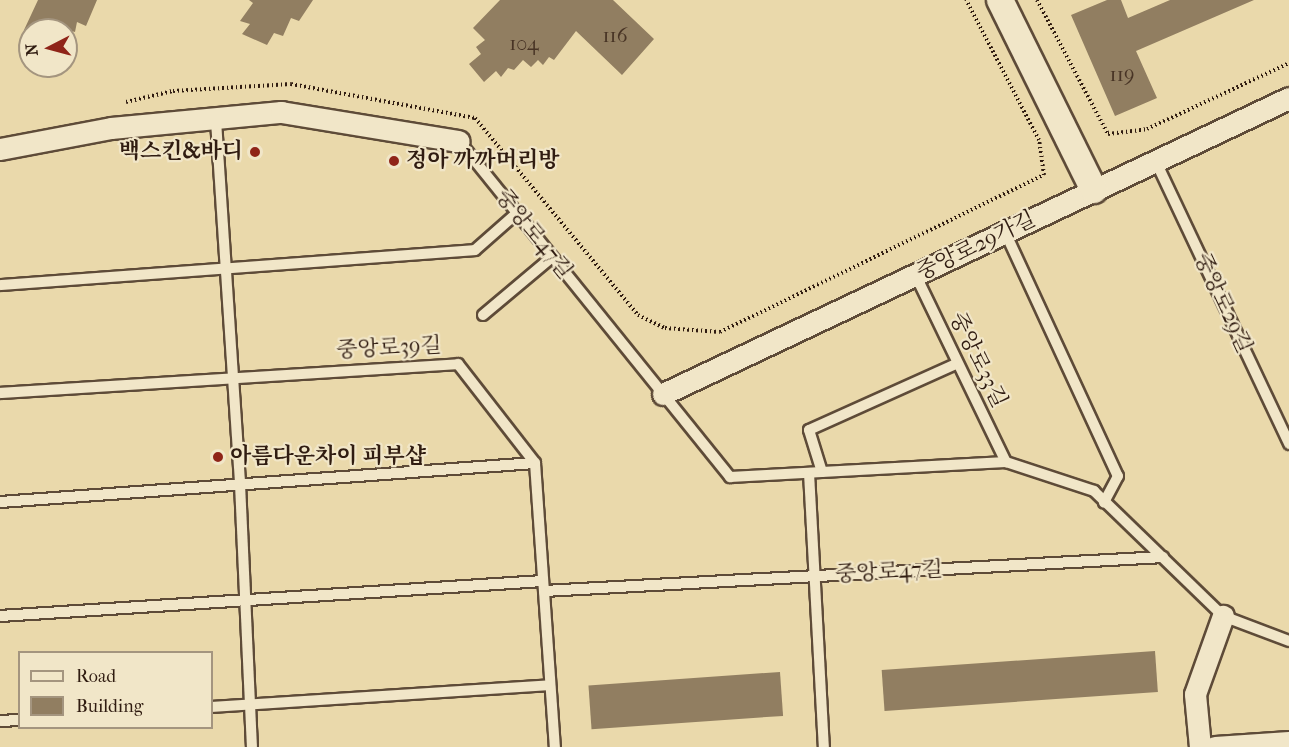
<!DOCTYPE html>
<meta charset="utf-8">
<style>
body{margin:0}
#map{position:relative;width:1289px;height:747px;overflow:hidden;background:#ead9ab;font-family:"IM FELL French Canon","Noto Serif KR",serif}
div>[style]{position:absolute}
.building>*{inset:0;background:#917e61;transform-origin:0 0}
.path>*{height:4px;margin-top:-2px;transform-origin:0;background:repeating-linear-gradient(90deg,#301c11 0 1.5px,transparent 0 4.5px)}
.roads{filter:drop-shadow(2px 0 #5e4b38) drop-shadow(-2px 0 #5e4b38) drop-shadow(0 2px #5e4b38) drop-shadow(0 -2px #5e4b38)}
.service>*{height:10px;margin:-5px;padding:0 5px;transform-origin:5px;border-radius:5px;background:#f1e6c8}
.minor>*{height:21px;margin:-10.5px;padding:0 10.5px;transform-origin:10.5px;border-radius:10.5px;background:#f1e6c8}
.tertiary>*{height:26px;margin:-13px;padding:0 13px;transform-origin:13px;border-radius:13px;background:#f1e6c8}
.dots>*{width:16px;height:16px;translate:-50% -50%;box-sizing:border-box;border:3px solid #f1e6c8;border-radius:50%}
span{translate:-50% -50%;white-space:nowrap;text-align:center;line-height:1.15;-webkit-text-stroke:4.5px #f1e6c8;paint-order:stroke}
.number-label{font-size:20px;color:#483425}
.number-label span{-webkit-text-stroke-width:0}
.poi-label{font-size:22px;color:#301c11;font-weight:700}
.right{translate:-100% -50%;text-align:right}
.left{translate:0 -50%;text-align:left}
.street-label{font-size:22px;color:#301c11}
.legend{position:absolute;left:18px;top:651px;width:195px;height:78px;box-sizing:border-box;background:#f1e6c8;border:2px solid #a4957f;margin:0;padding:8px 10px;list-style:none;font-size:18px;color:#301c11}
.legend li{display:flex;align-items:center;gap:12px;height:30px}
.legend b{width:30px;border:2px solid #a4957f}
.north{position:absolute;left:18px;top:18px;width:60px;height:60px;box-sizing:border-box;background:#f1e6c8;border:2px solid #a4957f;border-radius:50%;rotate:264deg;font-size:16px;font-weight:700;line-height:24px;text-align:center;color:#301c11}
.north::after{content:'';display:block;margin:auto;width:21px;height:27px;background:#8f2418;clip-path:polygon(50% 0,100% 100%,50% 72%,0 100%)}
</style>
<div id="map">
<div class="building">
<div style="clip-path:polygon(38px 0,97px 0,86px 26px,77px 22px,75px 32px,57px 27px,24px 30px)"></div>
<div style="clip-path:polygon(249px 0,313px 0,299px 21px,291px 18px,283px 36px,274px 33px,267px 45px,242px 34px,250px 24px,240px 21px,253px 3px)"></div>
<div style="clip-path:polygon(500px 0,613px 0,654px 39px,622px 75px,576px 31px,554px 60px,549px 57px,543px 65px,538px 60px,531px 67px,523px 60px,514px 70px,508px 68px,501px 77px,496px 71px,484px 82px,469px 64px,481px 54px,476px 47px,485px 40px,473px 28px)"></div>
<div style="clip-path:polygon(1107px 0,1121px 0,1128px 18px,1170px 0,1254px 0,1136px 51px,1157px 98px,1115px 116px,1071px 15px)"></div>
<div style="left:1155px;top:651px;width:41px;height:274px;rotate:86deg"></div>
<div style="left:780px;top:672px;width:44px;height:192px;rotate:86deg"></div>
</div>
<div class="path">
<div style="left:1037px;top:0;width:152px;rotate:62.1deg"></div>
<div style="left:1108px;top:134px;width:39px;rotate:-7deg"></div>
<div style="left:1147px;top:129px;width:157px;rotate:-24.9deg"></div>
<div style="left:126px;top:102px;width:48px;rotate:-13.2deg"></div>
<div style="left:173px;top:91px;width:118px;rotate:-3.4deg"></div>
<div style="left:291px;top:84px;width:187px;rotate:10.5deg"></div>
<div style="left:475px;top:118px;width:256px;rotate:50.4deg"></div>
<div style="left:638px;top:315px;width:30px;rotate:26deg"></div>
<div style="left:665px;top:328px;width:55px;rotate:4.2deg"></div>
<div style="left:720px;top:332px;width:360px;rotate:-25.9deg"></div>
<div style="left:1044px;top:175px;width:35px;rotate:-98deg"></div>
<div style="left:1039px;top:140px;width:158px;rotate:-117.5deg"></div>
</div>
<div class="roads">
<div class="service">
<div style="left:216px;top:121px;width:364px;rotate:86.2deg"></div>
<div style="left:240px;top:484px;width:263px;rotate:87.4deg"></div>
<div style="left:459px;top:141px;width:432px;rotate:51.1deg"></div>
<div style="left:730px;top:477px;width:276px;rotate:-3.1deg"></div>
<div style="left:1006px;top:462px;width:93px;rotate:18.2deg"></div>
<div style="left:1094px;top:491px;width:180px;rotate:44.1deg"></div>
<div style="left:1223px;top:616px;width:71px;rotate:20.7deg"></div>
<div style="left:1156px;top:162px;width:312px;rotate:64.7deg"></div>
<div style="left:1005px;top:232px;width:269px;rotate:65.2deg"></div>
<div style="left:1118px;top:476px;width:30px;rotate:118deg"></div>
<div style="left:916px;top:276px;width:207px;rotate:64.2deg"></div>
<div style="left:0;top:285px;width:476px;rotate:-4.2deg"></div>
<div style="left:475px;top:250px;width:56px;rotate:-41.4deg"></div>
<div style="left:483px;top:315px;width:90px;rotate:-40deg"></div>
<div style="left:0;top:393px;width:459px;rotate:-3.6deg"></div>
<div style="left:458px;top:364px;width:125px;rotate:52.1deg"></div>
<div style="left:535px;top:463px;width:285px;rotate:86deg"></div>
<div style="left:822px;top:472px;width:44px;rotate:-107.2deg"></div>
<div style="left:809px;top:430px;width:161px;rotate:-24.2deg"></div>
<div style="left:809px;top:473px;width:274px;rotate:86.9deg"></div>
<div style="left:0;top:502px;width:536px;rotate:-4.17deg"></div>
<div style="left:544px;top:591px;width:620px;rotate:-3.14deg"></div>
<div style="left:0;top:616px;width:544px;rotate:-3.69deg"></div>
<div style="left:212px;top:707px;width:338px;rotate:-3.7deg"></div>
<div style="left:0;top:721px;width:20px;rotate:-3deg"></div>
</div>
<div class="minor">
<div style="left:0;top:149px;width:113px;rotate:-10.7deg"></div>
<div style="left:111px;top:128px;width:171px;rotate:-5.4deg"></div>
<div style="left:281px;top:112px;width:180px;rotate:9.3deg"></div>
<div style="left:663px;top:394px;width:692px;rotate:-25.31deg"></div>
<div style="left:1200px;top:747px;width:53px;rotate:-95.4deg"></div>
<div style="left:1195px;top:694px;width:83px;rotate:-70.3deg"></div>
<div style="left:1215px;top:747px;width:74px;rotate:-3.9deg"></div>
</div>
<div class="tertiary">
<div style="left:1000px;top:0;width:212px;rotate:63.7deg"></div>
</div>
</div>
<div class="dots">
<div style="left:255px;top:152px;background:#8f2418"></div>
<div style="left:394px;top:161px;background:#8f2418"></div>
<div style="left:218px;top:457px;background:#8f2418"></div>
</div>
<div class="number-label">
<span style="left:615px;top:35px">116</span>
<span style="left:524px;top:43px">104</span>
<span style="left:1122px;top:74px">119</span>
</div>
<div class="poi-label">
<span class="right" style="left:243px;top:152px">백스킨&amp;바디</span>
<span class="left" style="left:406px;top:161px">정아 까까머리방</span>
<span class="left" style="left:230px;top:457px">아름다운차이 피부샵</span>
</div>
<div class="street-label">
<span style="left:534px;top:234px;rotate:51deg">중앙로47길</span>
<span style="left:976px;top:246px;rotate:-26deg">중앙로29가길</span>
<span style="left:1223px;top:303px;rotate:65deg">중앙로29길</span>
<span style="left:389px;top:348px;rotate:-3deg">중앙로39길</span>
<span style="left:978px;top:360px;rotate:64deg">중앙로33길</span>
<span style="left:889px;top:572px;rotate:-3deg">중앙로47길</span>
</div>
<ul class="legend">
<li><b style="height:8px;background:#f1e6c8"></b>Road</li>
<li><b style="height:16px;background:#917e61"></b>Building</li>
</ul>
<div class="north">N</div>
</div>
